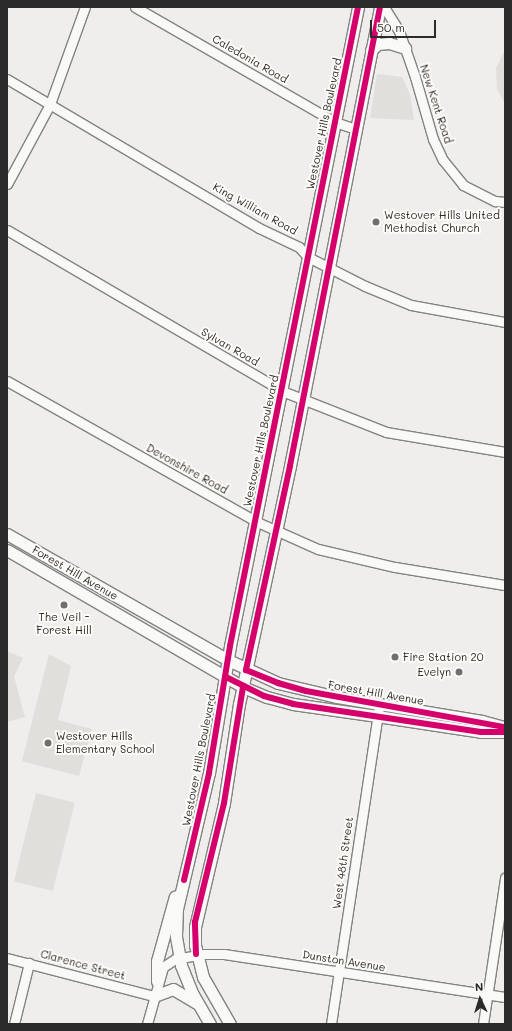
<!DOCTYPE html>
<style>
body{margin:0}
#map{position:relative;width:512px;height:1031px;overflow:hidden;background:#efeeec;font-family:Mali,sans-serif}
div>[style]{position:absolute}
.green>*{inset:0;background:#e0dfdc;transform-origin:0 0}
.roads{filter:drop-shadow(1px 0 #838382) drop-shadow(-1px 0 #838382) drop-shadow(0 1px #838382) drop-shadow(0 -1px #838382)}
.minor>*{height:9px;margin:-4.5px;padding:0 4.5px;transform-origin:4.5px;border-radius:4.5px;background:#f9f9f7}
.major>*{height:11px;margin:-5.5px;padding:0 5.5px;transform-origin:5.5px;border-radius:5.5px;background:#f9f9f7}
.cycleway>*{height:6px;margin:-3px;padding:0 3px;transform-origin:3px;border-radius:3px;background:#d6006c}
.dots>*{width:11px;height:11px;translate:-50% -50%;box-sizing:border-box;border:2px solid #fdfcf7;border-radius:50%}
span{translate:-50% -50%;white-space:nowrap;text-align:center;line-height:1.15;-webkit-text-stroke:4px #fdfcf7;paint-order:stroke}
.street-label{font-size:11px;color:#2b2b2b}
.poi-label{font-size:11px;color:#2b2b2b}
.left{translate:0 -50%;text-align:left}
.right{translate:-100% -50%;text-align:right}
.frame{position:absolute;inset:0;border:8px solid #2b2b2b;pointer-events:none}
.north{position:absolute;left:460px;top:979px;width:40px;height:40px;-webkit-text-stroke:3px #fdfcf7;paint-order:stroke;rotate:356deg;font-size:11px;font-weight:700;line-height:16px;text-align:center;color:#2b2b2b}
.north::after{content:'';display:block;margin:auto;width:14px;height:18px;background:#2b2b2b;clip-path:polygon(50% 0,100% 100%,50% 72%,0 100%)}
.scale{position:absolute;left:370px;top:20px;width:66px;height:18px;box-sizing:border-box;border:2px solid #2b2b2b;border-top:0;padding-left:5px;font-size:12px;line-height:14px;white-space:nowrap;color:#2b2b2b;-webkit-text-stroke:3px #fdfcf7;paint-order:stroke}
</style>
<div id="map">
<div class="green">
<div style="clip-path:polygon(505px 50px,505px 104px,497px 89px,496px 68px)"></div>
<div style="clip-path:polygon(377px 74px,402px 77px,410px 94px,414px 120px,370px 118px)"></div>
<div style="clip-path:polygon(7px 651px,23px 658px,14px 676px,25px 717px,7px 722px)"></div>
<div style="clip-path:polygon(49px 654px,71px 666px,58px 720px,92px 729px,79px 776px,22px 761px)"></div>
<div style="left:36px;top:793px;width:40px;height:91px;rotate:14deg"></div>
</div>
<div class="roads">
<div class="minor">
<div style="left:135px;top:7px;width:231px;rotate:29.9deg"></div>
<div style="left:335px;top:122px;width:21px;rotate:19deg"></div>
<div style="left:384px;top:7px;width:28px;rotate:58deg"></div>
<div style="left:399px;top:31px;width:49px;rotate:70.8deg"></div>
<div style="left:415px;top:77px;width:65px;rotate:73.8deg"></div>
<div style="left:433px;top:139px;width:23px;rotate:65deg"></div>
<div style="left:443px;top:160px;width:32px;rotate:51deg"></div>
<div style="left:463px;top:185px;width:36px;rotate:27deg"></div>
<div style="left:495px;top:201px;width:10px;rotate:6deg"></div>
<div style="left:7px;top:79px;width:293px;rotate:30.6deg"></div>
<div style="left:259px;top:228px;width:44px;rotate:25.4deg"></div>
<div style="left:299px;top:247px;width:13px;rotate:48deg"></div>
<div style="left:308px;top:257px;width:64px;rotate:27deg"></div>
<div style="left:365px;top:286px;width:50px;rotate:22.4deg"></div>
<div style="left:411px;top:305px;width:96px;rotate:10.3deg"></div>
<div style="left:7px;top:184px;width:91px;rotate:-61.7deg"></div>
<div style="left:50px;top:104px;width:103px;rotate:-70.2deg"></div>
<div style="left:7px;top:230px;width:319px;rotate:30.3deg"></div>
<div style="left:282px;top:391px;width:112px;rotate:21.5deg"></div>
<div style="left:386px;top:432px;width:121px;rotate:9.5deg"></div>
<div style="left:7px;top:381px;width:285px;rotate:29.4deg"></div>
<div style="left:255px;top:521px;width:69px;rotate:24deg"></div>
<div style="left:318px;top:549px;width:79px;rotate:13.2deg"></div>
<div style="left:395px;top:567px;width:111px;rotate:9.3deg"></div>
<div style="left:7px;top:958px;width:152px;rotate:14.5deg"></div>
<div style="left:14px;top:1024px;width:63px;rotate:-76.2deg"></div>
<div style="left:147px;top:1024px;width:59px;rotate:-74.3deg"></div>
<div style="left:163px;top:967px;width:14px;rotate:-34deg"></div>
<div style="left:175px;top:959px;width:27px;rotate:-10deg"></div>
<div style="left:202px;top:954px;width:22px"></div>
<div style="left:224px;top:954px;width:284px;rotate:8.7deg"></div>
<div style="left:331px;top:1024px;width:323px;rotate:-81.4deg"></div>
<div style="left:483px;top:1024px;width:148px;rotate:-81.4deg"></div>
</div>
<div class="major">
<div style="left:371px;top:50px;width:9px;rotate:-41deg"></div>
<div style="left:378px;top:44px;width:11px;rotate:-5deg"></div>
<div style="left:389px;top:43px;width:17px;rotate:17deg"></div>
<div style="left:7px;top:534px;width:254px;rotate:29.7deg"></div>
<div style="left:228px;top:660px;width:55px;rotate:24.7deg"></div>
<div style="left:278px;top:683px;width:61px;rotate:13.3deg"></div>
<div style="left:337px;top:697px;width:147px;rotate:9.4deg"></div>
<div style="left:482px;top:721px;width:24px;rotate:15deg"></div>
<div style="left:7px;top:550px;width:273px;rotate:30.1deg"></div>
<div style="left:243px;top:687px;width:26px;rotate:23deg"></div>
<div style="left:267px;top:697px;width:27px;rotate:15deg"></div>
<div style="left:293px;top:704px;width:85px;rotate:8.1deg"></div>
<div style="left:377px;top:716px;width:105px;rotate:8.7deg"></div>
<div style="left:481px;top:732px;width:24px"></div>
<div style="left:157px;top:981px;width:20px;rotate:-90deg"></div>
<div style="left:157px;top:961px;width:67px;rotate:-74.5deg"></div>
<div style="left:154px;top:996px;width:20px;rotate:-20deg"></div>
<div style="left:173px;top:989px;width:27px;rotate:31deg"></div>
<div style="left:210px;top:1024px;width:34px;rotate:-120deg"></div>
<div style="left:193px;top:995px;width:32px;rotate:-112deg"></div>
<div style="left:181px;top:965px;width:29px;rotate:-100deg"></div>
<div style="left:176px;top:936px;width:27px;rotate:-88deg"></div>
<div style="left:177px;top:909px;width:140px;rotate:-76.8deg"></div>
<div style="left:209px;top:773px;width:129px;rotate:-80.6deg"></div>
<div style="left:230px;top:646px;width:652px;rotate:-78.67deg"></div>
<div style="left:230px;top:1024px;width:54px;rotate:-119.9deg"></div>
<div style="left:203px;top:977px;width:33px;rotate:-104deg"></div>
<div style="left:195px;top:945px;width:18px;rotate:-90deg"></div>
<div style="left:195px;top:927px;width:127px;rotate:-76.8deg"></div>
<div style="left:224px;top:803px;width:100px;rotate:-81.4deg"></div>
<div style="left:239px;top:704px;width:243px;rotate:-77.9deg"></div>
<div style="left:290px;top:466px;width:468px;rotate:-78.9deg"></div>
</div>
</div>
<div class="cycleway">
<div style="left:380px;top:7px;width:468px;rotate:101.1deg"></div>
<div style="left:290px;top:466px;width:209px;rotate:102.2deg"></div>
<div style="left:246px;top:670px;width:35px;rotate:22deg"></div>
<div style="left:278px;top:683px;width:29px;rotate:16deg"></div>
<div style="left:306px;top:691px;width:202px;rotate:10.3deg"></div>
<div style="left:226px;top:677px;width:42px;rotate:26.6deg"></div>
<div style="left:264px;top:696px;width:30px;rotate:15deg"></div>
<div style="left:293px;top:704px;width:190px;rotate:8.5deg"></div>
<div style="left:481px;top:732px;width:24px"></div>
<div style="left:184px;top:880px;width:110px;rotate:-76.8deg"></div>
<div style="left:209px;top:773px;width:129px;rotate:-80.6deg"></div>
<div style="left:230px;top:646px;width:652px;rotate:-78.67deg"></div>
<div style="left:196px;top:954px;width:32px;rotate:-92deg"></div>
<div style="left:195px;top:922px;width:122px;rotate:-76.3deg"></div>
<div style="left:224px;top:803px;width:118px;rotate:-80.7deg"></div>
</div>
<div class="dots">
<div style="left:376px;top:222px;background:#706f6f"></div>
<div style="left:64px;top:605px;background:#706f6f"></div>
<div style="left:395px;top:657px;background:#706f6f"></div>
<div style="left:459px;top:672px;background:#706f6f"></div>
<div style="left:48px;top:743px;background:#706f6f"></div>
</div>
<div class="street-label">
<span style="left:250px;top:59px;rotate:30deg">Caledonia Road</span>
<span style="left:436px;top:104px;rotate:72deg">New Kent Road</span>
<span style="left:324px;top:124px;rotate:-78deg">Westover Hills Boulevard</span>
<span style="left:255px;top:209px;rotate:29deg">King William Road</span>
<span style="left:230px;top:347px;rotate:30deg">Sylvan Road</span>
<span style="left:261px;top:441px;rotate:-78deg">Westover Hills Boulevard</span>
<span style="left:187px;top:469px;rotate:29deg">Devonshire Road</span>
<span style="left:75px;top:573px;rotate:30deg">Forest Hill Avenue</span>
<span style="left:376px;top:693px;rotate:10deg">Forest Hill Avenue</span>
<span style="left:199px;top:760px;rotate:-79deg">Westover Hills Boulevard</span>
<span style="left:343px;top:863px;rotate:-82deg">West 48th Street</span>
<span style="left:344px;top:961px;rotate:9deg">Dunston Avenue</span>
<span style="left:83px;top:965px;rotate:15deg">Clarence Street</span>
</div>
<div class="poi-label">
<span class="left" style="left:384px;top:222px">Westover Hills United<br>Methodist Church</span>
<span style="left:64px;top:624px">The Veil -<br>Forest Hill</span>
<span class="left" style="left:403px;top:657px">Fire Station 20</span>
<span class="right" style="left:451px;top:672px">Evelyn</span>
<span class="left" style="left:56px;top:743px">Westover Hills<br>Elementary School</span>
</div>
<div class="frame"></div>
<div class="north">N</div>
<div class="scale">50 m</div>
</div>
